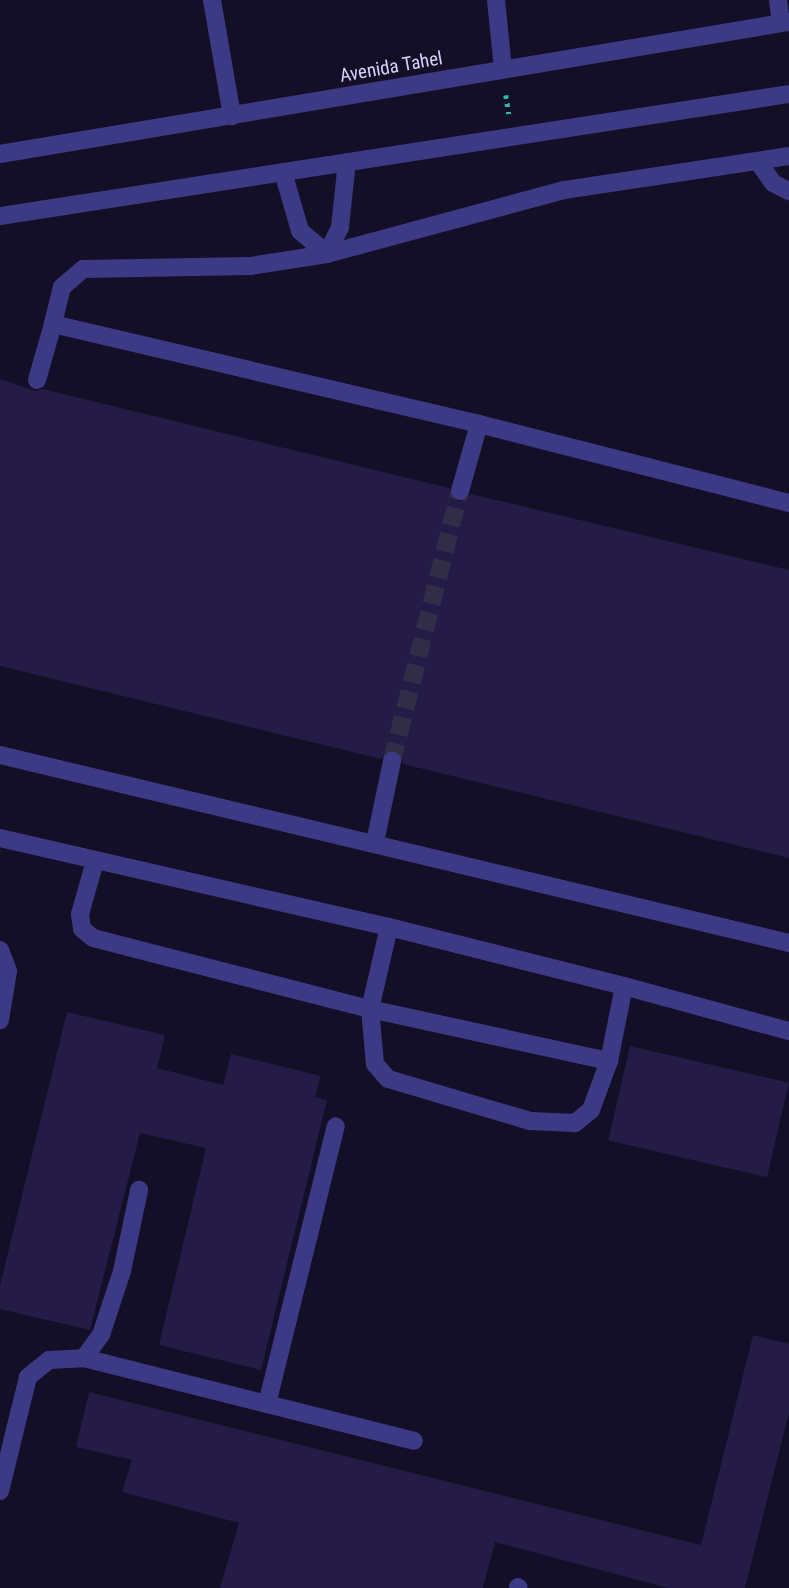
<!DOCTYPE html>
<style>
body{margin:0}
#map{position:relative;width:789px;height:1588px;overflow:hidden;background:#130f26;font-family:"Roboto Condensed",sans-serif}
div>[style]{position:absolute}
.building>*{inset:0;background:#241b47;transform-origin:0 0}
.minor-tunnel>*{height:18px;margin-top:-9px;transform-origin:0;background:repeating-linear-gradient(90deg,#312d47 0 18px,transparent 0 27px)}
.path>*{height:4.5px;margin-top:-2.25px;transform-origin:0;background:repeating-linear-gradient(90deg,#2fb8b0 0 3.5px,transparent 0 8.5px)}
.minor>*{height:18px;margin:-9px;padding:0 9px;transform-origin:9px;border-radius:9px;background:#3d3a85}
span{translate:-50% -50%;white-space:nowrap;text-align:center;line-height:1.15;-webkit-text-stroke:7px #130f26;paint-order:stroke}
.street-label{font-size:19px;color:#d9d4ff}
</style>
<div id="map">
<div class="building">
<div style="clip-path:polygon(0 379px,35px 391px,43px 389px,449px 488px,458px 502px,471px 494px,789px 570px,789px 858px,403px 764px,395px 750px,381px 759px,0 666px)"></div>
<div style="clip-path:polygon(67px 1012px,165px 1035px,157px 1068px,223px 1085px,231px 1054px,321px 1076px,315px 1097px,327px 1100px,261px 1370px,159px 1345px,206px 1148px,140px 1133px,90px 1330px,0 1309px,0 1285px)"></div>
<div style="left:630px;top:1046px;width:163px;height:97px;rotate:13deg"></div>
<div style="clip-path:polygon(753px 1335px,789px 1344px,789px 1413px,745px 1588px,668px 1588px,495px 1542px,483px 1588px,220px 1588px,239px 1523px,122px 1492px,132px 1460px,76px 1447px,89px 1392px,701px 1545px)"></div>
</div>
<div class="minor-tunnel">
<div style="left:392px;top:761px;width:278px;rotate:-75.9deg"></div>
</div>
<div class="path">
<div style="left:506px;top:95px;width:19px;rotate:81deg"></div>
</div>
<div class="minor">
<div style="left:212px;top:0;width:118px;rotate:80.2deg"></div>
<div style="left:496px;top:0;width:69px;rotate:84.2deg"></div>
<div style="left:778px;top:0;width:23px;rotate:83deg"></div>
<div style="left:0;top:154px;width:800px;rotate:-9.5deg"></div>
<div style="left:789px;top:156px;width:228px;rotate:171.4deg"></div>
<div style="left:564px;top:190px;width:245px;rotate:164.9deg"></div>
<div style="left:327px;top:254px;width:78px;rotate:171.1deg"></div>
<div style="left:250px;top:266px;width:167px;rotate:179deg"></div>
<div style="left:83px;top:269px;width:28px;rotate:139deg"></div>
<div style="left:62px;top:287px;width:38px;rotate:104deg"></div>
<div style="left:53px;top:324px;width:438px;rotate:13.2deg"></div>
<div style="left:479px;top:424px;width:320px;rotate:14.3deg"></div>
<div style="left:759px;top:163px;width:24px;rotate:55deg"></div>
<div style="left:773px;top:183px;width:18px;rotate:27deg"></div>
<div style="left:283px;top:172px;width:61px;rotate:73.9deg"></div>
<div style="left:300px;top:231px;width:35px;rotate:40deg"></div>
<div style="left:0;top:216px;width:798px;rotate:-8.79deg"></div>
<div style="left:327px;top:254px;width:30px;rotate:-64deg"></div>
<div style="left:340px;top:227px;width:65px;rotate:-83.9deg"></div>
<div style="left:37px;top:380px;width:58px;rotate:-74.1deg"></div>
<div style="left:460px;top:491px;width:70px;rotate:-74.2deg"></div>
<div style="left:0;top:755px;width:811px;rotate:13.4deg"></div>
<div style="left:0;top:838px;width:399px;rotate:12.9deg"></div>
<div style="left:389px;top:927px;width:242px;rotate:14.1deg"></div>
<div style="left:624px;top:986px;width:76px;rotate:101.3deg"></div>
<div style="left:609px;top:1061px;width:52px;rotate:110.2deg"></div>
<div style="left:591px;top:1110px;width:21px;rotate:141deg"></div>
<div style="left:575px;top:1123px;width:45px;rotate:-177.5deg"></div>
<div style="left:530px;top:1121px;width:148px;rotate:-163.5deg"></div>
<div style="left:388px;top:1079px;width:20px;rotate:-131deg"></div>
<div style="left:375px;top:1064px;width:55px;rotate:-95.2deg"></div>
<div style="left:370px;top:1009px;width:84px;rotate:-77deg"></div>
<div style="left:375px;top:842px;width:83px;rotate:-78.1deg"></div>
<div style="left:95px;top:861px;width:55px;rotate:105.8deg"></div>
<div style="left:80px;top:914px;width:15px;rotate:82deg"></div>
<div style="left:82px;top:929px;width:14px;rotate:39deg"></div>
<div style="left:93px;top:938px;width:286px;rotate:14.4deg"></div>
<div style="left:370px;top:1009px;width:245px;rotate:12.3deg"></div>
<div style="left:0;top:950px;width:22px;rotate:69deg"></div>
<div style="left:8px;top:971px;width:50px;rotate:99.3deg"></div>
<div style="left:624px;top:986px;width:171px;rotate:15.3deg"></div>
<div style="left:84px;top:1358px;width:340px;rotate:14.1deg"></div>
<div style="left:267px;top:1404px;width:286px;rotate:-76.1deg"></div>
<div style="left:0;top:1491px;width:117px;rotate:-76.2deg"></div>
<div style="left:28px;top:1377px;width:27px;rotate:-39deg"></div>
<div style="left:49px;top:1360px;width:35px;rotate:-3deg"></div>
<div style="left:84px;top:1358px;width:29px;rotate:-54deg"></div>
<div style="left:101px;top:1335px;width:67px;rotate:-71.8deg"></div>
<div style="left:122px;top:1271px;width:83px;rotate:-78.1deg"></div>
<div style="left:518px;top:1587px;width:1px;rotate:45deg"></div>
</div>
<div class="street-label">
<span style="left:391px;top:67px;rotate:-10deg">Avenida Tahel</span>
</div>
</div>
